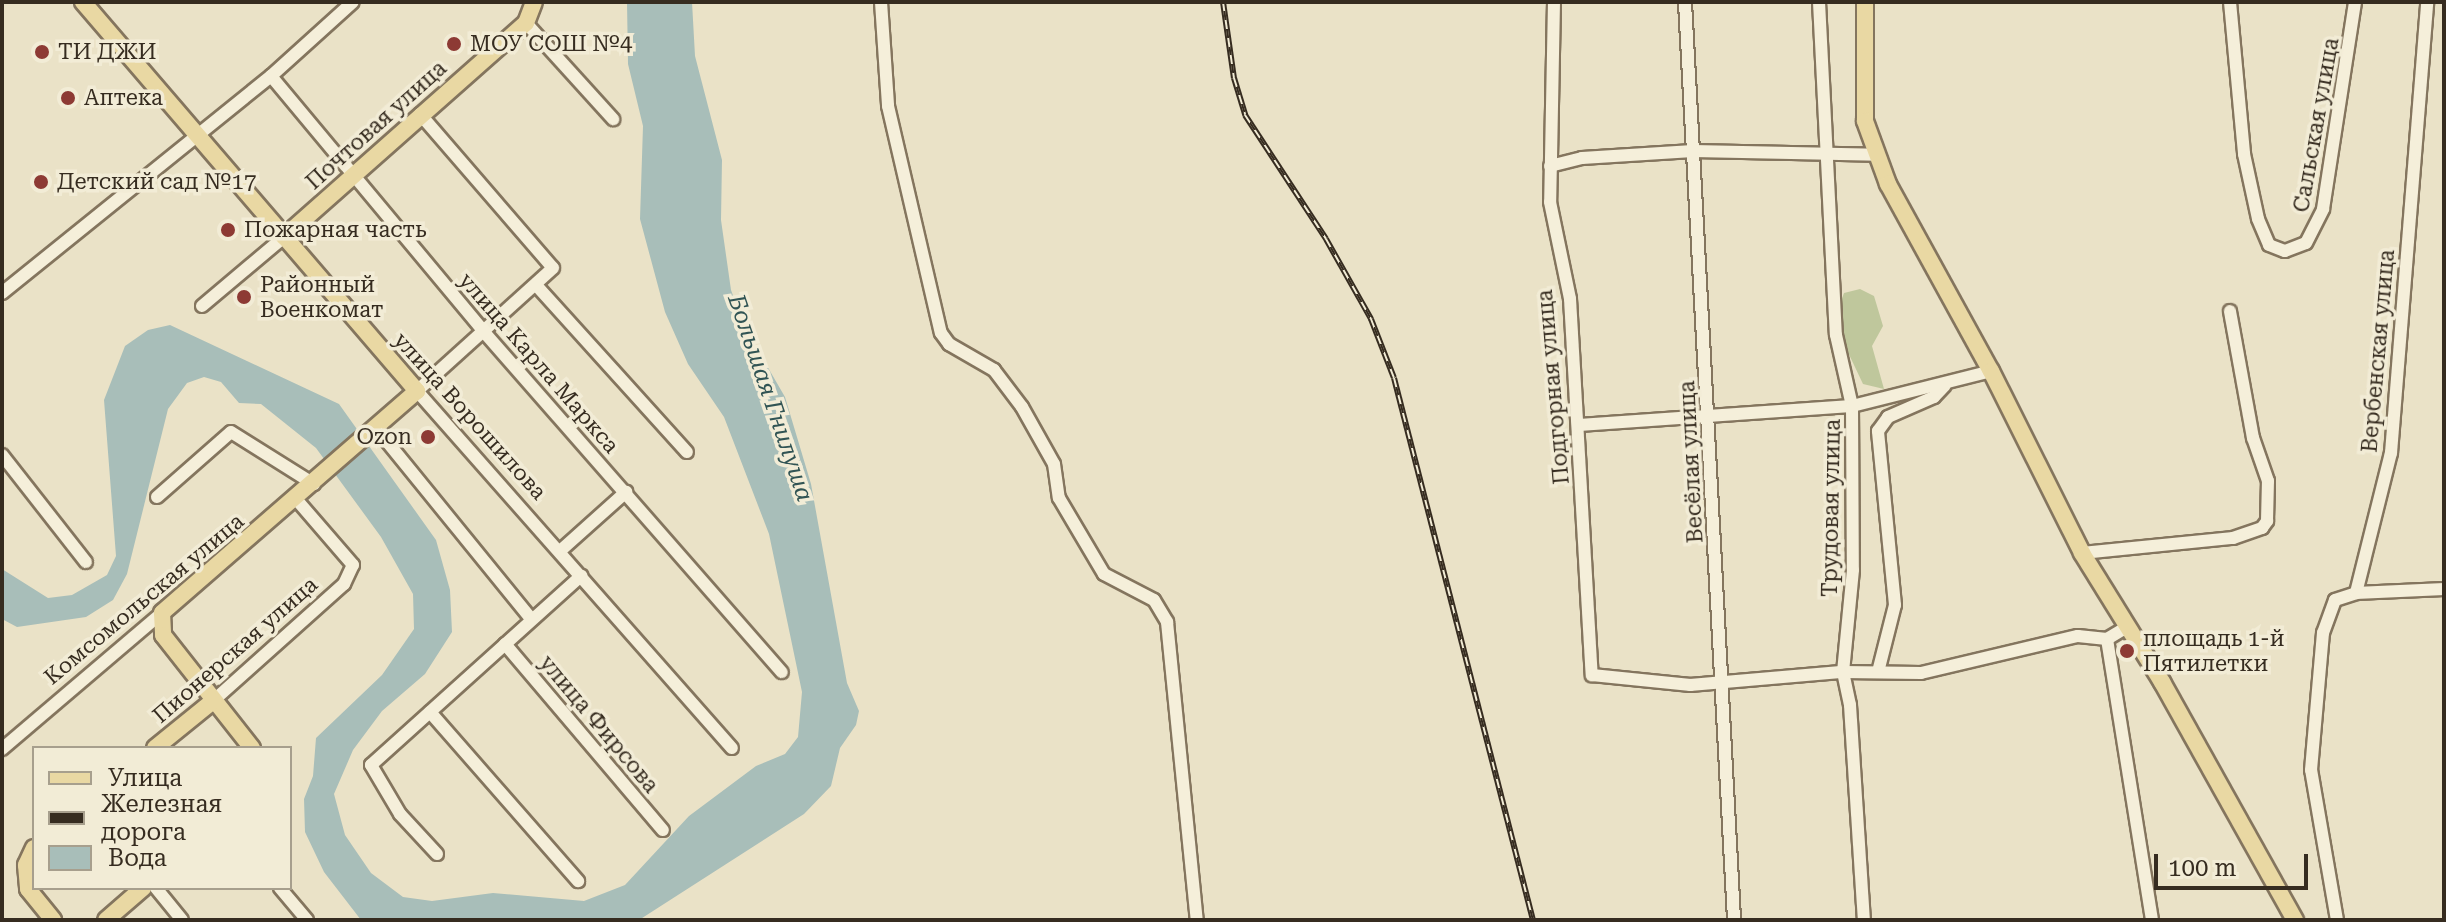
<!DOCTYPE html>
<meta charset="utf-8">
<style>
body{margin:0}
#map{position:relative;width:2446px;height:922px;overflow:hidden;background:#eae2c7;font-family:"Roboto Serif",serif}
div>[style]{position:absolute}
.green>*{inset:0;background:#bfc79c}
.water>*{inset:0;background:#a8beb9}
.roads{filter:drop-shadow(2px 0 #84755e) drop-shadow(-2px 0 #84755e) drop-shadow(0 2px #84755e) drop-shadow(0 -2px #84755e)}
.minor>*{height:12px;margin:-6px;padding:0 6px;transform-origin:6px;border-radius:6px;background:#f5efda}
.major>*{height:16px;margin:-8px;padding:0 8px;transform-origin:8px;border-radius:8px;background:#e9d8a3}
.rail>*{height:6px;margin-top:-3px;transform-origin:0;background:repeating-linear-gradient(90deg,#f2ecd6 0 9px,#362c20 0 18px);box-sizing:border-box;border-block:2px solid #362c20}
.dots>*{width:22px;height:22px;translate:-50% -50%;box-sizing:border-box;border:4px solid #f2ecd6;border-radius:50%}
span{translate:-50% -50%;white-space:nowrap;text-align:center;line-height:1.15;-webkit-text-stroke:7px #f2ecd6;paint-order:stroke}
.poi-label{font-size:22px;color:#362c20}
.left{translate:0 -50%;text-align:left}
.right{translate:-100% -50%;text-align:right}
.street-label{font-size:22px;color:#362c20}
.water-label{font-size:24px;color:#315454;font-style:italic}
.frame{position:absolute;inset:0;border:4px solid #362c20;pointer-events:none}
.legend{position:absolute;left:32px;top:746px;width:260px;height:144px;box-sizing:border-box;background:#f2ecd6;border:2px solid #a79f8d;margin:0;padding:10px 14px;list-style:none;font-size:24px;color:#362c20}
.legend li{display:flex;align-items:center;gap:16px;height:40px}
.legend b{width:40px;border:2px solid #a79f8d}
.scale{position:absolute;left:2154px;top:854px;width:154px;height:36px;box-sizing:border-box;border:4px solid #362c20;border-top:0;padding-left:10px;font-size:24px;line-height:28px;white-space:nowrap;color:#362c20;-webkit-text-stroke:6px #f2ecd6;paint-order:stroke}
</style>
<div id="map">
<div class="green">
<div style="clip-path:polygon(1860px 289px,1874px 296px,1883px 326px,1872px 346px,1884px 389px,1863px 384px,1845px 346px,1841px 301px,1844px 293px)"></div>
</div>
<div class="water">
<div style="clip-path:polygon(627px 2px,692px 2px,695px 56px,722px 160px,721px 220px,731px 290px,744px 326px,785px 397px,811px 484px,847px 683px,859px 711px,856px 725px,840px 748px,831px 786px,804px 814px,639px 920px,361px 920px,324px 872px,305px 832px,304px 799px,313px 776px,316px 738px,382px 675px,414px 629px,413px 594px,381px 537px,316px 448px,261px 404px,239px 403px,221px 382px,204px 377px,187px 383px,168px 409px,127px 574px,113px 600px,86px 617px,17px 627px,2px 619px,2px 569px,48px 598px,72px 595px,107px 575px,116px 556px,104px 400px,125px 346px,148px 330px,170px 325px,339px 404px,436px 540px,450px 590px,452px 632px,425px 674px,382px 711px,353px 750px,334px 794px,345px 835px,371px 873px,403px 897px,432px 901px,493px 893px,584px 901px,625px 885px,689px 816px,756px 766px,785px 754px,798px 737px,802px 692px,769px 534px,724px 417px,688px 364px,665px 312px,640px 219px,643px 126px,628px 64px)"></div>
</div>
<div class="roads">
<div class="minor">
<div style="left:881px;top:2px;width:104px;rotate:86.1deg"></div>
<div style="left:888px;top:106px;width:233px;rotate:76.9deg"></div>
<div style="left:941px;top:333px;width:14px;rotate:54deg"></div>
<div style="left:949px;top:344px;width:52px;rotate:30deg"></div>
<div style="left:994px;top:370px;width:46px;rotate:52.9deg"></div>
<div style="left:1022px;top:407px;width:65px;rotate:60.7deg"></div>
<div style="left:1054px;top:464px;width:34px;rotate:82deg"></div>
<div style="left:1059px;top:498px;width:88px;rotate:59.4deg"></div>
<div style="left:1104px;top:574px;width:56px;rotate:27.5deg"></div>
<div style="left:1154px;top:600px;width:26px;rotate:59deg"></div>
<div style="left:1167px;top:622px;width:300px;rotate:84.3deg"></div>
<div style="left:1554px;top:2px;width:200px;rotate:91.1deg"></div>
<div style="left:1550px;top:202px;width:99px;rotate:78.3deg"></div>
<div style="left:1570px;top:299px;width:377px;rotate:86.7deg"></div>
<div style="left:1592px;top:675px;width:99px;rotate:5.8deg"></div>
<div style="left:1690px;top:685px;width:154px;rotate:-4.9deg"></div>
<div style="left:1843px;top:672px;width:78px;rotate:0.7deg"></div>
<div style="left:1921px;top:673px;width:161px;rotate:-13.3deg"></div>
<div style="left:2078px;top:636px;width:29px;rotate:6deg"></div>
<div style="left:2107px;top:639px;width:23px;rotate:-31deg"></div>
<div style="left:1685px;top:2px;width:919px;rotate:86.94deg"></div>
<div style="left:1819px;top:2px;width:333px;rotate:87.1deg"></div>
<div style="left:1836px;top:335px;width:73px;rotate:77.3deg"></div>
<div style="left:1852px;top:406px;width:164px;rotate:89.7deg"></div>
<div style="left:1853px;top:570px;width:102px;rotate:95.6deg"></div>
<div style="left:1843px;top:672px;width:34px;rotate:78deg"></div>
<div style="left:1850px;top:705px;width:215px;rotate:86.3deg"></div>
<div style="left:2230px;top:2px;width:153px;rotate:84.7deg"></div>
<div style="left:2244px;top:154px;width:66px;rotate:77.8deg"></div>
<div style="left:2258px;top:219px;width:28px;rotate:67deg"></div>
<div style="left:2269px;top:245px;width:17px;rotate:21deg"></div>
<div style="left:2285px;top:251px;width:22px;rotate:-21deg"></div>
<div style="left:2306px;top:243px;width:38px;rotate:-63deg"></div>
<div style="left:2323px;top:209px;width:209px;rotate:-81.2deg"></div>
<div style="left:526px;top:23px;width:130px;rotate:47.8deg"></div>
<div style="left:271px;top:76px;width:333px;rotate:50.2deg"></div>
<div style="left:484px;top:332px;width:452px;rotate:48.8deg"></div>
<div style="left:420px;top:114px;width:203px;rotate:49.2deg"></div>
<div style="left:553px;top:268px;width:183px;rotate:137.9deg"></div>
<div style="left:417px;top:391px;width:476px;rotate:48.6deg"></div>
<div style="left:1550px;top:166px;width:33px;rotate:-14deg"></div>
<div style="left:1582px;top:158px;width:111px;rotate:-3.6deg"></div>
<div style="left:1693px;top:151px;width:184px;rotate:1.2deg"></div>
<div style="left:536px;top:285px;width:225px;rotate:47.9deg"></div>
<div style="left:2px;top:293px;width:346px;rotate:-38.9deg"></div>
<div style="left:271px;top:76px;width:110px;rotate:-42.1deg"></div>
<div style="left:202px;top:306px;width:107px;rotate:-40.1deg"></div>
<div style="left:1578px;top:425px;width:275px;rotate:-4deg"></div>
<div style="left:1852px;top:406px;width:143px;rotate:-14.1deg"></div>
<div style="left:376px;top:428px;width:246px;rotate:50.9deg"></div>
<div style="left:2px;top:455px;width:136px;rotate:51.9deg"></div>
<div style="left:157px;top:497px;width:98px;rotate:-41.3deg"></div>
<div style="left:231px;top:432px;width:98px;rotate:32.1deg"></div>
<div style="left:560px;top:551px;width:89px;rotate:-41.8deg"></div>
<div style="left:2082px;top:553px;width:152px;rotate:-5.7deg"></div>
<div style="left:2233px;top:538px;width:31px;rotate:-19deg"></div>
<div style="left:2262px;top:528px;width:9px;rotate:-54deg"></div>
<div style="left:2267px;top:521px;width:40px;rotate:-88.6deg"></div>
<div style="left:2268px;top:481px;width:46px;rotate:-109.2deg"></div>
<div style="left:2253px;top:438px;width:129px;rotate:-100.3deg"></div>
<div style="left:2356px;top:593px;width:88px;rotate:-2.6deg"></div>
<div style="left:2107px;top:639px;width:285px;rotate:80.9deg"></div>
<div style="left:505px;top:644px;width:244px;rotate:49.7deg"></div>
<div style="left:1878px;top:672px;width:69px;rotate:-75.8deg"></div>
<div style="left:1895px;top:605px;width:175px;rotate:-95.6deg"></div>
<div style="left:1878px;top:431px;width:17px;rotate:-54deg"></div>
<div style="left:1888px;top:417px;width:50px;rotate:-23.5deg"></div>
<div style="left:1934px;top:397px;width:16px;rotate:-47deg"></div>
<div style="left:213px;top:701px;width:176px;rotate:-41.8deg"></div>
<div style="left:344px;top:584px;width:21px;rotate:-65deg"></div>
<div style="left:353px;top:565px;width:87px;rotate:-130.8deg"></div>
<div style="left:430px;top:712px;width:225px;rotate:48.8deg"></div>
<div style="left:2px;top:749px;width:210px;rotate:-40.4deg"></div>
<div style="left:437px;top:854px;width:54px;rotate:-132.8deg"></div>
<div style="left:400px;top:814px;width:57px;rotate:-120.6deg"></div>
<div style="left:371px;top:765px;width:283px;rotate:-42deg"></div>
<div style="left:156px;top:888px;width:41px;rotate:50.9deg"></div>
<div style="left:280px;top:888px;width:42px;rotate:49.8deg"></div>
<div style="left:2337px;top:920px;width:152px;rotate:-99.8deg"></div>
<div style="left:2311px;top:770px;width:138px;rotate:-85deg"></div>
<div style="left:2323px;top:633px;width:35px;rotate:-70deg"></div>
<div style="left:2335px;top:600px;width:22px;rotate:-18deg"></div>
<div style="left:2356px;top:593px;width:144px;rotate:-76deg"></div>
<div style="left:2391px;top:453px;width:452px;rotate:-85.4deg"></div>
</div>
<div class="major">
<div style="left:83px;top:2px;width:513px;rotate:49.35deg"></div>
<div style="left:417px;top:391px;width:338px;rotate:139deg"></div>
<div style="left:162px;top:613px;width:22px;rotate:87deg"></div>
<div style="left:163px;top:635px;width:144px;rotate:51.8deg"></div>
<div style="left:1865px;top:2px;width:119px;rotate:90deg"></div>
<div style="left:1865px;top:121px;width:67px;rotate:69.9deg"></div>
<div style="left:1888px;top:184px;width:213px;rotate:61.2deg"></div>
<div style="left:1991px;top:371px;width:203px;rotate:63.4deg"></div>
<div style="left:2082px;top:553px;width:152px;rotate:58.2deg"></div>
<div style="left:2162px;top:682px;width:273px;rotate:60.8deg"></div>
<div style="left:284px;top:237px;width:323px;rotate:-41.5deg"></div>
<div style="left:526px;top:23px;width:22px;rotate:-69deg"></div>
<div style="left:155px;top:748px;width:75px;rotate:-39deg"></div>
<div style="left:34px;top:848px;width:19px;rotate:115deg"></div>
<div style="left:26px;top:865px;width:24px;rotate:85deg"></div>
<div style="left:28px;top:889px;width:40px;rotate:51deg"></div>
<div style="left:106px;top:920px;width:49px;rotate:-40.9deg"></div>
</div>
</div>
<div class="rail">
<div style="left:1223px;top:2px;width:77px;rotate:81.8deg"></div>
<div style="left:1234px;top:78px;width:39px;rotate:73deg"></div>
<div style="left:1245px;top:115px;width:148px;rotate:56.8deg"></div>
<div style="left:1326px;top:239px;width:92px;rotate:60.6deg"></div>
<div style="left:1371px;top:319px;width:63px;rotate:68.7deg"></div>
<div style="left:1394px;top:378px;width:560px;rotate:75.62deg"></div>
</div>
<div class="dots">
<div style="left:454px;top:44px;background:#8d3a34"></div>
<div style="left:42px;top:52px;background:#8d3a34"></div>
<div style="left:68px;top:98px;background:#8d3a34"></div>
<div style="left:41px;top:182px;background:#8d3a34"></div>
<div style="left:228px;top:230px;background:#8d3a34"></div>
<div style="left:244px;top:297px;background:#8d3a34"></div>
<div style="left:428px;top:437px;background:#8d3a34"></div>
<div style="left:2127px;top:651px;background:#8d3a34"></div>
</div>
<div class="poi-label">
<span class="left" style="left:470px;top:44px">МОУ СОШ №4</span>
<span class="left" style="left:58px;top:52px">ТИ ДЖИ</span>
<span class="left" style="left:84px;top:98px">Аптека</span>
<span class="left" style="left:57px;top:182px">Детский сад №17</span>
<span class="left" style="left:244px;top:230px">Пожарная часть</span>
<span class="left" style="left:260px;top:297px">Районный<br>Военкомат</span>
<span class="right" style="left:412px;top:437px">Ozon</span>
<span class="left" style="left:2143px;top:651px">площадь 1-й<br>Пятилетки</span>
</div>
<div class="street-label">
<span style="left:376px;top:125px;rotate:-42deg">Почтовая улица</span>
<span style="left:2316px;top:125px;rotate:-80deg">Сальская улица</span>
<span style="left:2378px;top:351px;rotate:-85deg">Вербенская улица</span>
<span style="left:539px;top:363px;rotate:49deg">улица Карла Маркса</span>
<span style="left:1553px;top:387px;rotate:-95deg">Подгорная улица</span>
<span style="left:470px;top:416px;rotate:48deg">улица Ворошилова</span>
<span style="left:1691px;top:462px;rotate:-93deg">Весёлая улица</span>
<span style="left:1831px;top:508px;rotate:-89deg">Трудовая улица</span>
<span style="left:144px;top:599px;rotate:-40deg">Комсомольская улица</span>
<span style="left:235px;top:650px;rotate:-41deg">Пионерская улица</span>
<span style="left:599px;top:724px;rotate:50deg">улица Фирсова</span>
</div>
<div class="water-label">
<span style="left:770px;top:398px;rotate:71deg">Большая Гнилуша</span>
</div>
<div class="frame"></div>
<ul class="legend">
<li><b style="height:10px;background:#e9d8a3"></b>Улица</li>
<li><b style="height:10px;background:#362c20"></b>Железная дорога</li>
<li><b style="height:22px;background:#a8beb9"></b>Вода</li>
</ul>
<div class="scale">100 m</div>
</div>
